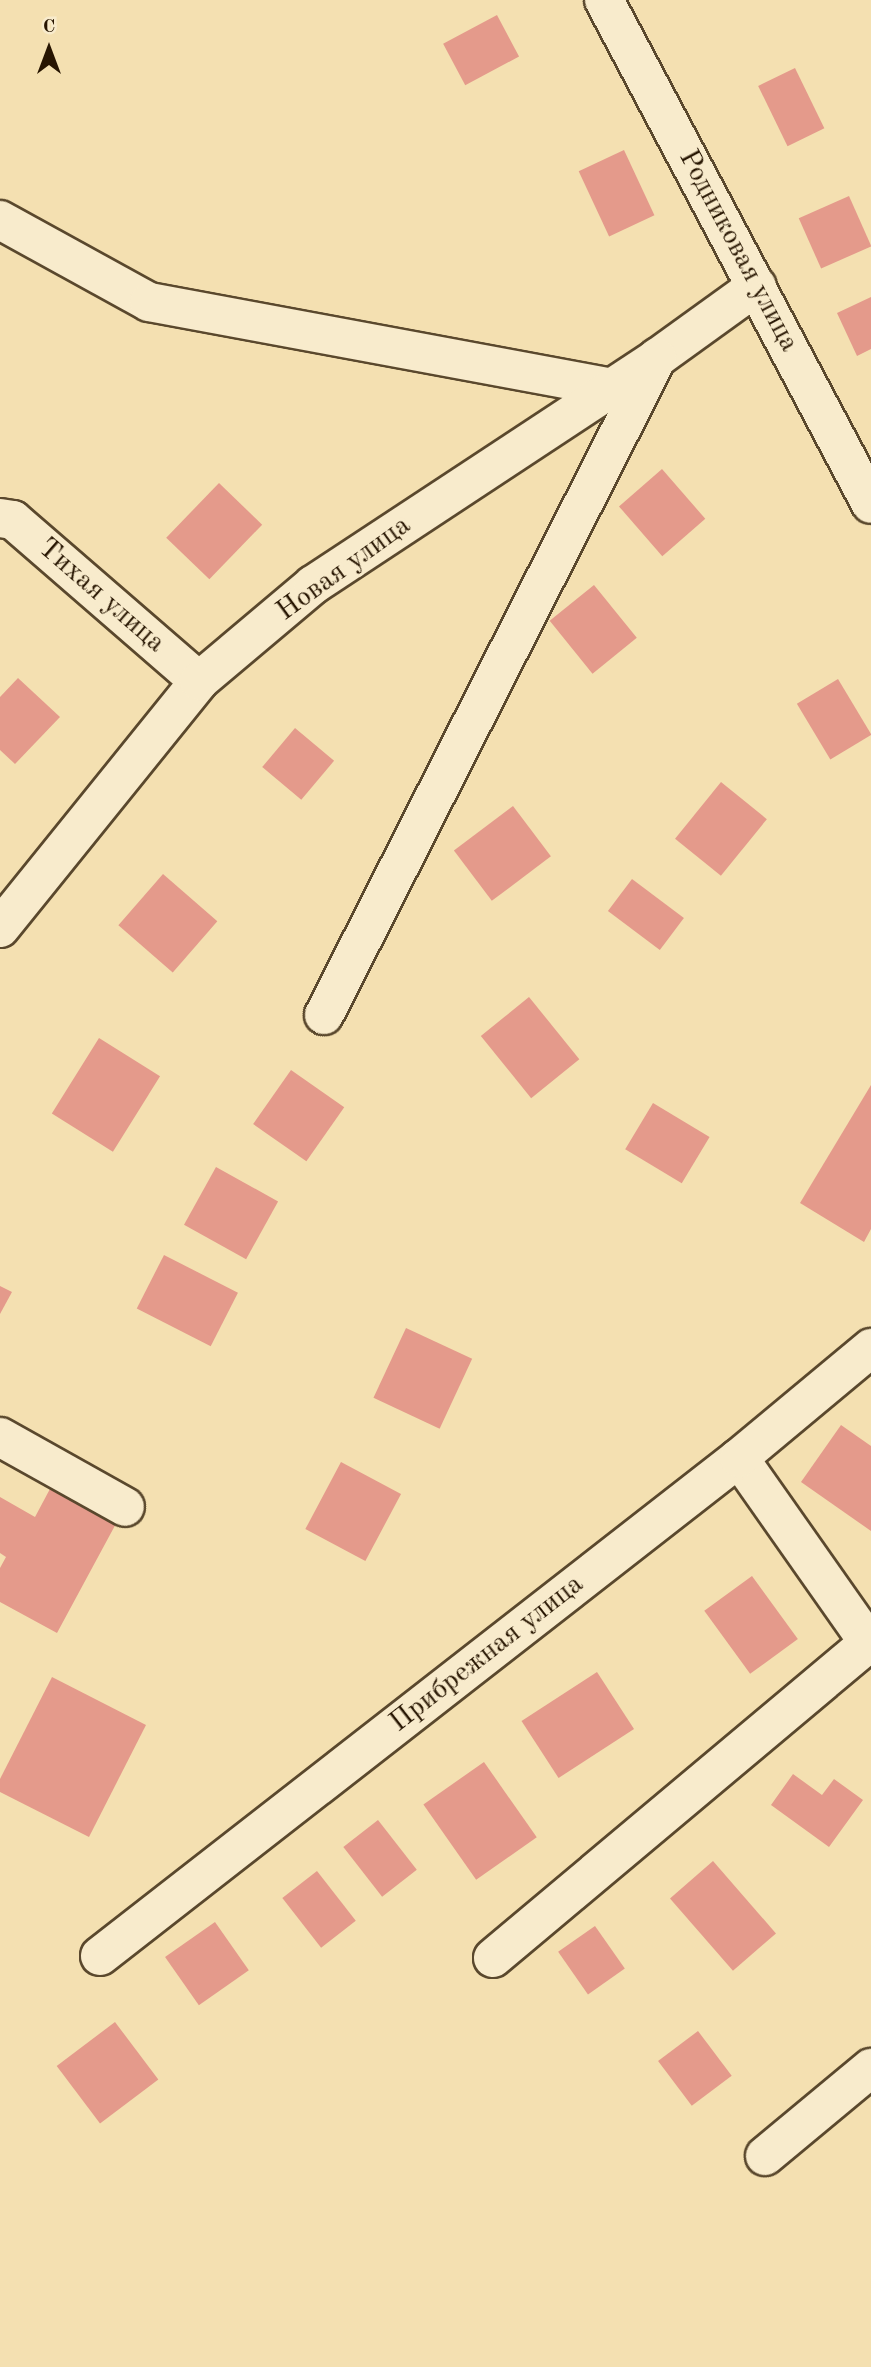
<!DOCTYPE html>
<meta charset="utf-8">
<style>
body{margin:0}
#map{position:relative;width:871px;height:2367px;overflow:hidden;background:#f4e0b1;font-family:"Old Standard TT",serif}
div>[style]{position:absolute}
.building>*{inset:0;background:#e49a8b;transform-origin:0 0}
.roads{filter:drop-shadow(2px 0 #5a482d) drop-shadow(-2px 0 #5a482d) drop-shadow(0 2px #5a482d) drop-shadow(0 -2px #5a482d)}
.minor>*{height:38px;margin:-19px;padding:0 19px;transform-origin:19px;border-radius:19px;background:#f8ebcc}
span{translate:-50% -50%;white-space:nowrap;text-align:center;line-height:1.15;-webkit-text-stroke:6px #f8ebcc;paint-order:stroke}
.street-label{font-size:28px;color:#271501}
.north{position:absolute;left:14px;top:14px;width:70px;height:70px;-webkit-text-stroke:5px #f8ebcc;paint-order:stroke;rotate:0deg;font-size:19px;font-weight:700;line-height:28px;text-align:center;color:#271501}
.north::after{content:'';display:block;margin:auto;width:24px;height:32px;background:#271501;clip-path:polygon(50% 0,100% 100%,50% 72%,0 100%)}
</style>
<div id="map">
<div class="building">
<div style="left:497px;top:15px;width:47px;height:61px;rotate:62deg"></div>
<div style="left:795px;top:68px;width:67px;height:41px;rotate:64deg"></div>
<div style="left:624px;top:150px;width:72px;height:50px;rotate:65deg"></div>
<div style="left:849px;top:196px;width:55px;height:55px;rotate:66deg"></div>
<div style="clip-path:polygon(871px 297px,871px 349px,857px 356px,837px 313px)"></div>
<div style="left:662px;top:469px;width:66px;height:57px;rotate:49deg"></div>
<div style="left:219px;top:483px;width:60px;height:76px;rotate:44deg"></div>
<div style="left:594px;top:585px;width:68px;height:57px;rotate:51deg"></div>
<div style="clip-path:polygon(18px 678px,60px 717px,15px 764px,0 750px,0 697px)"></div>
<div style="left:838px;top:679px;width:65px;height:48px;rotate:59deg"></div>
<div style="left:295px;top:728px;width:51px;height:51px;rotate:40deg"></div>
<div style="left:721px;top:782px;width:59px;height:73px;rotate:39deg"></div>
<div style="left:513px;top:806px;width:63px;height:74px;rotate:53deg"></div>
<div style="left:163px;top:874px;width:72px;height:68px;rotate:41deg"></div>
<div style="left:632px;top:879px;width:65px;height:40px;rotate:37deg"></div>
<div style="left:529px;top:997px;width:80px;height:62px;rotate:51deg"></div>
<div style="left:99px;top:1038px;width:72px;height:89px;rotate:32deg"></div>
<div style="left:291px;top:1070px;width:65px;height:66px;rotate:35deg"></div>
<div style="clip-path:polygon(871px 1085px,871px 1229px,864px 1242px,800px 1203px)"></div>
<div style="left:653px;top:1103px;width:66px;height:54px;rotate:31deg"></div>
<div style="left:216px;top:1167px;width:71px;height:66px;rotate:29deg"></div>
<div style="left:164px;top:1255px;width:83px;height:60px;rotate:27deg"></div>
<div style="clip-path:polygon(0 1286px,12px 1292px,0 1314px)"></div>
<div style="left:406px;top:1328px;width:73px;height:77px;rotate:25deg"></div>
<div style="clip-path:polygon(841px 1425px,871px 1446px,871px 1531px,801px 1482px)"></div>
<div style="left:341px;top:1462px;width:68px;height:76px;rotate:28deg"></div>
<div style="clip-path:polygon(51px 1487px,125px 1507px,57px 1633px,0 1602px,0 1568px,6px 1557px,0 1553px,0 1497px,35px 1517px)"></div>
<div style="left:752px;top:1576px;width:78px;height:59px;rotate:54deg"></div>
<div style="left:597px;top:1672px;width:68px;height:90px;rotate:57deg"></div>
<div style="clip-path:polygon(52px 1677px,146px 1725px,89px 1837px,0 1792px,0 1779px)"></div>
<div style="left:484px;top:1762px;width:92px;height:74px;rotate:55deg"></div>
<div style="clip-path:polygon(793px 1774px,822px 1795px,834px 1779px,863px 1800px,829px 1847px,771px 1805px)"></div>
<div style="left:378px;top:1820px;width:63px;height:44px;rotate:52deg"></div>
<div style="left:713px;top:1861px;width:96px;height:57px;rotate:49deg"></div>
<div style="left:317px;top:1871px;width:63px;height:44px;rotate:52deg"></div>
<div style="left:215px;top:1922px;width:59px;height:61px;rotate:55deg"></div>
<div style="left:595px;top:1926px;width:52px;height:45px;rotate:55deg"></div>
<div style="left:115px;top:2022px;width:72px;height:73px;rotate:53deg"></div>
<div style="left:698px;top:2031px;width:56px;height:50px;rotate:53deg"></div>
</div>
<div class="roads">
<div class="minor">
<div style="left:604px;top:0;width:570px;rotate:62.09deg"></div>
<div style="left:0;top:220px;width:170px;rotate:28.8deg"></div>
<div style="left:149px;top:302px;width:470px;rotate:10.5deg"></div>
<div style="left:0;top:518px;width:13px;rotate:9deg"></div>
<div style="left:13px;top:520px;width:246px;rotate:40.9deg"></div>
<div style="left:0;top:928px;width:317px;rotate:-51.1deg"></div>
<div style="left:199px;top:681px;width:149px;rotate:-40.1deg"></div>
<div style="left:313px;top:585px;width:412px;rotate:-33.4deg"></div>
<div style="left:657px;top:358px;width:123px;rotate:-35.8deg"></div>
<div style="left:324px;top:1015px;width:737px;rotate:-63.12deg"></div>
<div style="left:0;top:1437px;width:143px;rotate:29.2deg"></div>
<div style="left:739px;top:1458px;width:230px;rotate:54.9deg"></div>
<div style="left:100px;top:1956px;width:810px;rotate:-37.93deg"></div>
<div style="left:739px;top:1458px;width:172px;rotate:-39.8deg"></div>
<div style="left:493px;top:1958px;width:491px;rotate:-40deg"></div>
<div style="left:765px;top:2156px;width:138px;rotate:-39.7deg"></div>
</div>
</div>
<div class="street-label">
<span style="left:738px;top:251px;rotate:62deg">Родниковая улица</span>
<span style="left:344px;top:569px;rotate:-36deg">Новая улица</span>
<span style="left:101px;top:596px;rotate:41deg">Тихая улица</span>
<span style="left:487px;top:1654px;rotate:-38deg">Прибрежная улица</span>
</div>
<div class="north">С</div>
</div>
